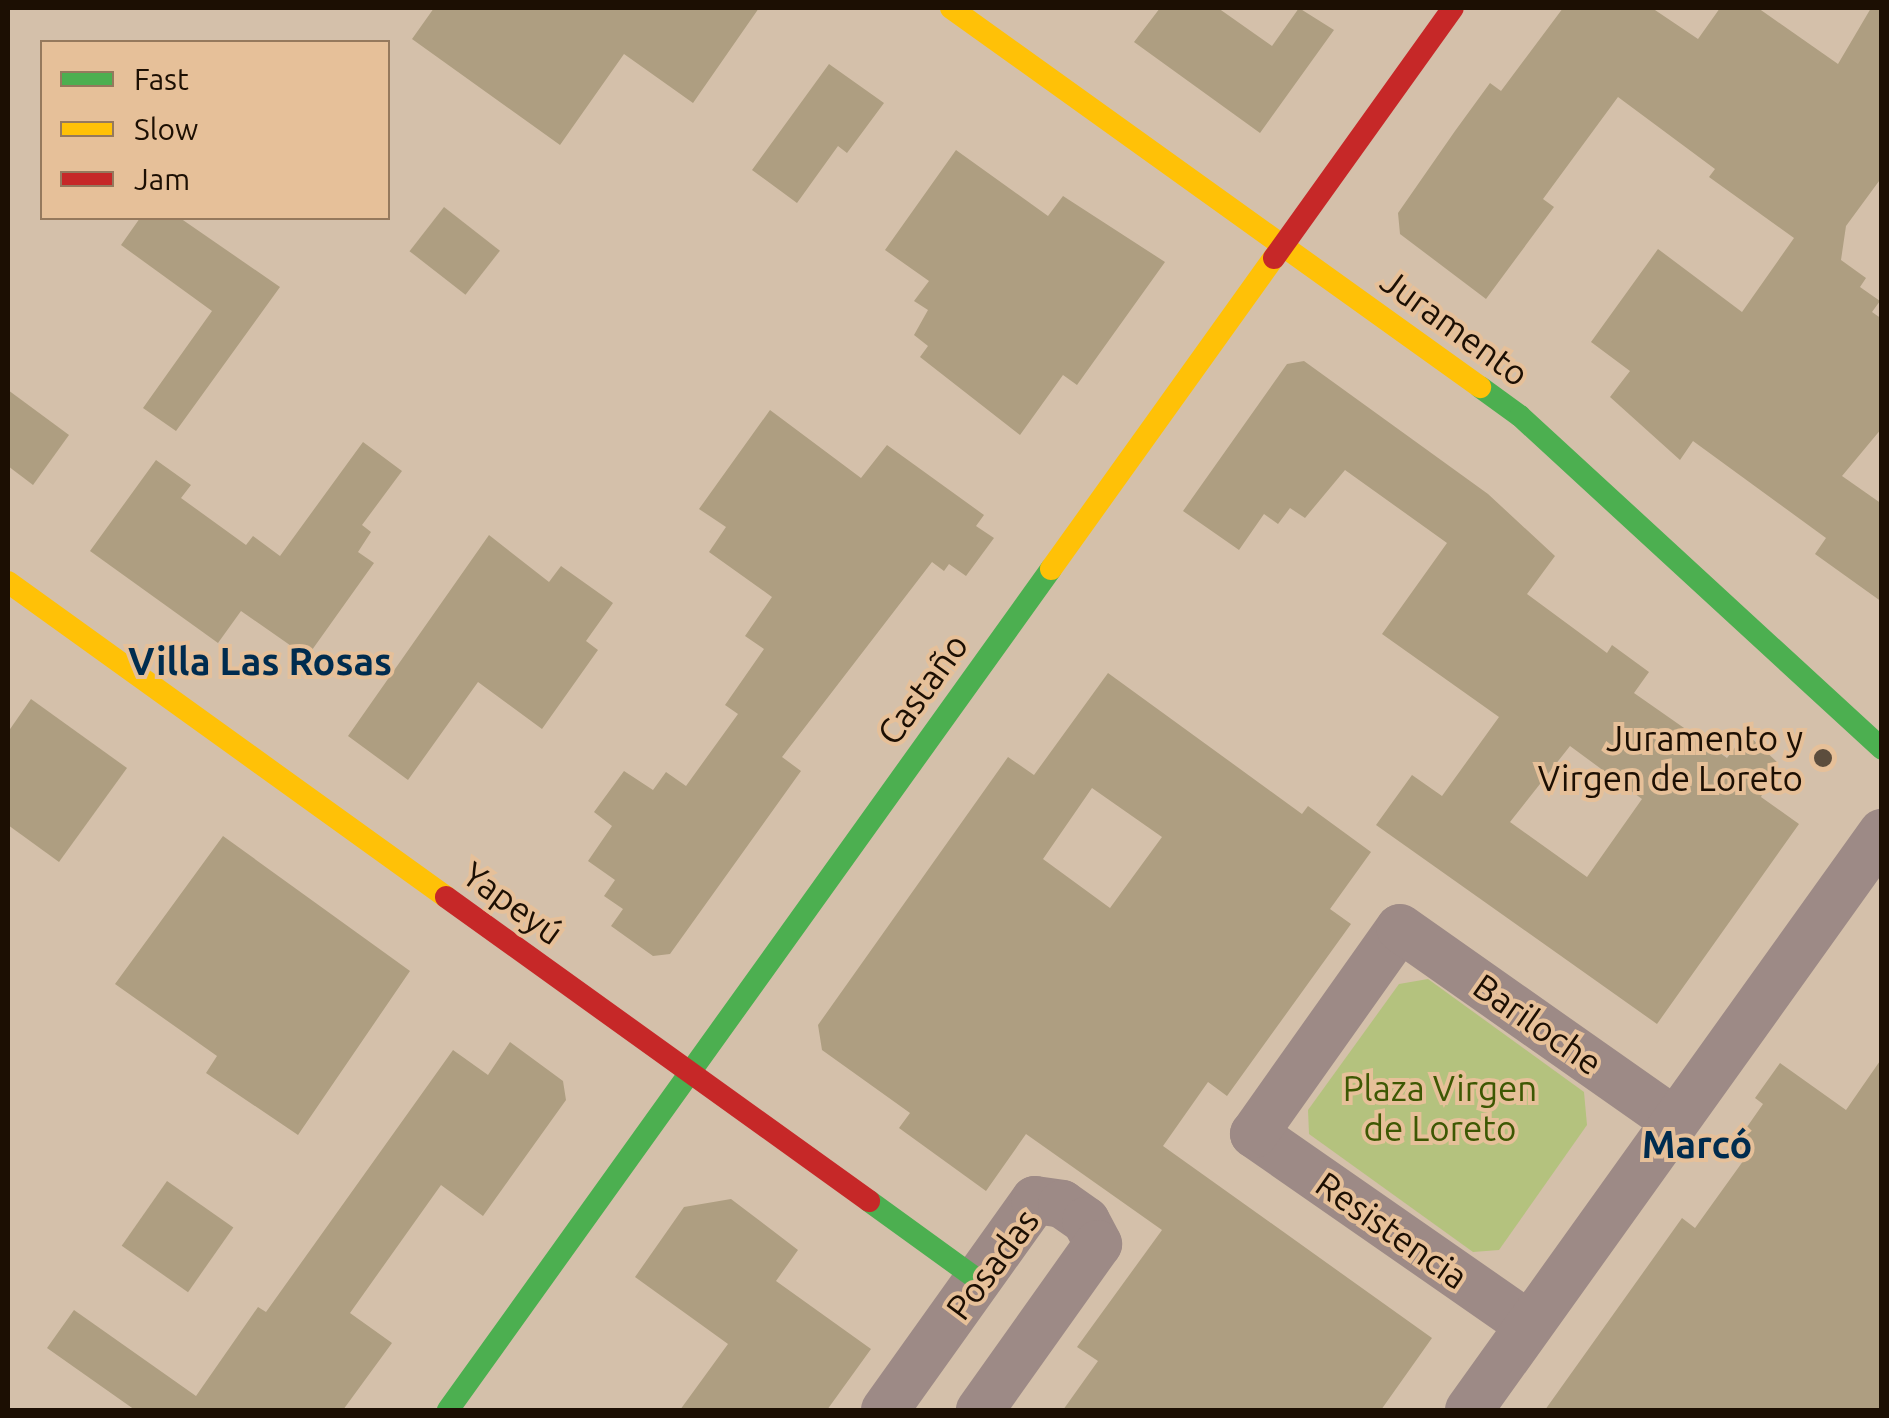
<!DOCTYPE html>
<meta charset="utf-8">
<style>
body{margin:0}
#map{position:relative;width:1889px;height:1418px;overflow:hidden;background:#d4c0aa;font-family:Ubuntu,sans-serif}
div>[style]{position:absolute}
.green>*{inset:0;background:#b4c27e}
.building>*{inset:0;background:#ae9e81;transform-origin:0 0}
.street>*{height:48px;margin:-24px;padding:0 24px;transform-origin:24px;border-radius:24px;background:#9d8a86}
.fast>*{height:22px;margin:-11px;padding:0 11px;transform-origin:11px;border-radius:11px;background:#4caf50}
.slow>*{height:22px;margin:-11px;padding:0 11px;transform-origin:11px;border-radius:11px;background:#ffc107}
.jam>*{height:22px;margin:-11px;padding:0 11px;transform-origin:11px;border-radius:11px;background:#c62828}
.dots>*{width:28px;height:28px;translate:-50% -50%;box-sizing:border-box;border:5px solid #e6c099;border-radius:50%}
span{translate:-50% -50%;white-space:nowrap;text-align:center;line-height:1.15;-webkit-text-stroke:8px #e6c099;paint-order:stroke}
.street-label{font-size:35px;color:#1c0f03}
.poi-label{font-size:35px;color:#1c0f03}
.right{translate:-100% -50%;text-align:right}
.park-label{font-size:35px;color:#3d5803}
.neighbourhood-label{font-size:38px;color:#002c4f;font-weight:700}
.frame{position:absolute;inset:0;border:10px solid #1c0f03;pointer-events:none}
.legend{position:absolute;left:40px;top:40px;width:350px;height:180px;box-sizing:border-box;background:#e6c099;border:2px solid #95795d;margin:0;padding:12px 18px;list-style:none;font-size:30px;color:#1c0f03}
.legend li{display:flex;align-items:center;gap:20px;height:50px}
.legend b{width:50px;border:2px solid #95795d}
</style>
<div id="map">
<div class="green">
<div style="clip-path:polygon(1428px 979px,1584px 1092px,1587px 1125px,1499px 1250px,1473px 1252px,1309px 1134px,1308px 1110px,1399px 984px)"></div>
</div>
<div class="building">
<div style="clip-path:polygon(434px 8px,759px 8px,693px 103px,624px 54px,560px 145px,412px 39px)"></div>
<div style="clip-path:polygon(1160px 8px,1218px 8px,1272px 46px,1299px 8px,1334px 30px,1260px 133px,1134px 42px)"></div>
<div style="clip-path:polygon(1563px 8px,1652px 8px,1698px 39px,1720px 8px,1758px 8px,1838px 64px,1871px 8px,1882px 8px,1882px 177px,1846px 226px,1841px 260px,1866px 278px,1860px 287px,1880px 301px,1872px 312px,1882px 319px,1882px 428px,1842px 476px,1882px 504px,1882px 602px,1815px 554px,1826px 538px,1693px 441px,1680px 460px,1610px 397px,1630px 371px,1591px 342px,1658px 249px,1742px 312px,1794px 238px,1709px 177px,1715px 169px,1618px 97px,1543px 199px,1554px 207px,1486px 299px,1400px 234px,1398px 213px,1455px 131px,1490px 83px,1501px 91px)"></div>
<div style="clip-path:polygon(829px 64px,884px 103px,847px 153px,838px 146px,797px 203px,752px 170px)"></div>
<div style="clip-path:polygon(956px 150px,1048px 216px,1063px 196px,1165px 262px,1077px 385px,1063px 375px,1020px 435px,920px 357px,928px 346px,914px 335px,928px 310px,914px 301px,929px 281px,885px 250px)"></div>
<div style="left:444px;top:207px;width:71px;height:56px;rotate:38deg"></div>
<div style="clip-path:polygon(140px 218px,180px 218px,280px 287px,176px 431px,143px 408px,212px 311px,121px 245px)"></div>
<div style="clip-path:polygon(evenodd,1304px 361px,1488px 494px,1555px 556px,1527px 594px,1607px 653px,1612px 645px,1649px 672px,1634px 693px,1727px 758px,1746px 733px,1777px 762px,1761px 797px,1799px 824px,1657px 1024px,1376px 825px,1412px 775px,1442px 796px,1499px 717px,1382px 634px,1447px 543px,1345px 470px,1305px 518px,1290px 508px,1278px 524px,1264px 514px,1239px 550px,1183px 511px,1287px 364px,1304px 361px,1570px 746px,1642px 799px,1587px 877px,1510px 822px,1570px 746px)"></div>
<div style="clip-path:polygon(8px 390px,69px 435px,33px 485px,8px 466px)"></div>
<div style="clip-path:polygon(770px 410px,861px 478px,887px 445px,984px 515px,976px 526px,994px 538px,966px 576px,949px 564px,944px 571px,932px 562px,782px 757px,801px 771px,670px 954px,653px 956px,611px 926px,623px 909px,604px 896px,615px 880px,588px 861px,612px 826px,594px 812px,624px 771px,653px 790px,666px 772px,686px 786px,738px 714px,725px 705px,764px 649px,745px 636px,772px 597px,709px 552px,726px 527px,699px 509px)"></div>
<div style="clip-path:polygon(363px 442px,402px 471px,362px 525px,371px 532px,358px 552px,374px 563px,307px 657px,241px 611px,218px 643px,90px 551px,156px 460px,191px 485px,181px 498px,246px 545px,253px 536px,280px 556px)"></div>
<div style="clip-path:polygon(489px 535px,549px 582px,561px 566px,613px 603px,586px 641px,598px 650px,542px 729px,478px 682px,408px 780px,348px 736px)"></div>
<div style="clip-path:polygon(evenodd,1108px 673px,1302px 814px,1308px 806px,1371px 852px,1330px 909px,1351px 924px,1227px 1096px,1208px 1082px,1163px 1146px,1432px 1338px,1381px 1410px,1063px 1410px,1098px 1361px,1077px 1347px,1162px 1230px,1026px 1134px,986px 1191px,899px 1128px,910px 1113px,822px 1050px,818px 1025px,1008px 757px,1034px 775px,1108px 673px,1092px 788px,1162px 837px,1110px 908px,1043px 859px,1092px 788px)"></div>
<div style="clip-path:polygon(31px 699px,127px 768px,59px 862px,8px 825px,8px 732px)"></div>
<div style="clip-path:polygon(223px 836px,410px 971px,298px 1135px,206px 1073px,217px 1056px,115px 984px)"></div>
<div style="clip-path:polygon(510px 1042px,563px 1081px,566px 1100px,483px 1216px,441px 1185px,350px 1313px,392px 1343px,343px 1410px,135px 1410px,47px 1348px,74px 1310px,196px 1396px,258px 1307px,266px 1312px,453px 1050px,488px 1075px)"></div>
<div style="clip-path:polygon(1882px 1058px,1882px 1410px,1545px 1410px,1682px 1218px,1695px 1228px,1746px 1157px,1733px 1147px,1763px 1104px,1755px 1098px,1780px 1063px,1846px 1110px)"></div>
<div style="left:167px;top:1181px;width:81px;height:79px;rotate:35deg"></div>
<div style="clip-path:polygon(731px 1199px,798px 1250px,776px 1281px,871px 1349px,827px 1410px,680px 1410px,728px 1344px,635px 1277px,684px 1207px)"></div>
</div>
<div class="street">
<div style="left:1529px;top:1325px;width:335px;rotate:-145.2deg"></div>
<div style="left:1254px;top:1134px;width:252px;rotate:-54.7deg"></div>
<div style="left:1400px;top:928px;width:336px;rotate:35.1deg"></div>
<div style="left:885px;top:1410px;width:258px;rotate:-54.5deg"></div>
<div style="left:1035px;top:1200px;width:27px;rotate:8deg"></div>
<div style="left:1062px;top:1204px;width:29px;rotate:35deg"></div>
<div style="left:1086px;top:1221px;width:26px;rotate:62deg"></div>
<div style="left:1098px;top:1244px;width:204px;rotate:125.4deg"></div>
<div style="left:1469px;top:1410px;width:710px;rotate:-54.41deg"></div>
</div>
<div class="fast">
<div style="left:1480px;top:387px;width:49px;rotate:35.9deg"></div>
<div style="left:1520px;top:416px;width:492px;rotate:42.6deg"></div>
<div style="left:869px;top:1201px;width:135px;rotate:35.9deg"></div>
<div style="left:448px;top:1410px;width:1035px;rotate:-54.36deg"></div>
</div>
<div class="slow">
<div style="left:951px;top:8px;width:651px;rotate:35.62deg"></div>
<div style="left:1051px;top:569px;width:383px;rotate:-54.4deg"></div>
<div style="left:8px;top:582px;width:540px;rotate:35.72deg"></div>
</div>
<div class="jam">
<div style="left:1274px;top:258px;width:307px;rotate:-54.4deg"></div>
<div style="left:446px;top:897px;width:521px;rotate:35.7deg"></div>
</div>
<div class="dots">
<div style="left:1823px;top:758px;background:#5c4d3d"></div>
</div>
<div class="street-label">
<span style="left:1455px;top:327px;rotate:36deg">Juramento</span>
<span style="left:922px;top:689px;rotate:-54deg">Castaño</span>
<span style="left:513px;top:903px;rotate:36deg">Yapeyú</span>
<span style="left:1538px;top:1024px;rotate:35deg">Bariloche</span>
<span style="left:1392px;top:1230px;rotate:35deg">Resistencia</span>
<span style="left:992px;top:1264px;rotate:-53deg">Posadas</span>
</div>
<div class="poi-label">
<span class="right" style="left:1803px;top:758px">Juramento y<br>Virgen de Loreto</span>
</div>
<div class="park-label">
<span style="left:1440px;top:1108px">Plaza Virgen<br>de Loreto</span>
</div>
<div class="neighbourhood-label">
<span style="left:260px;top:662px">Villa Las Rosas</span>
<span style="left:1697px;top:1145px">Marcó</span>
</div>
<div class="frame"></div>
<ul class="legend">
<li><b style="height:12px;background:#4caf50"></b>Fast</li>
<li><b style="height:12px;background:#ffc107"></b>Slow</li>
<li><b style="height:12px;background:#c62828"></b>Jam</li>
</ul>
</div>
